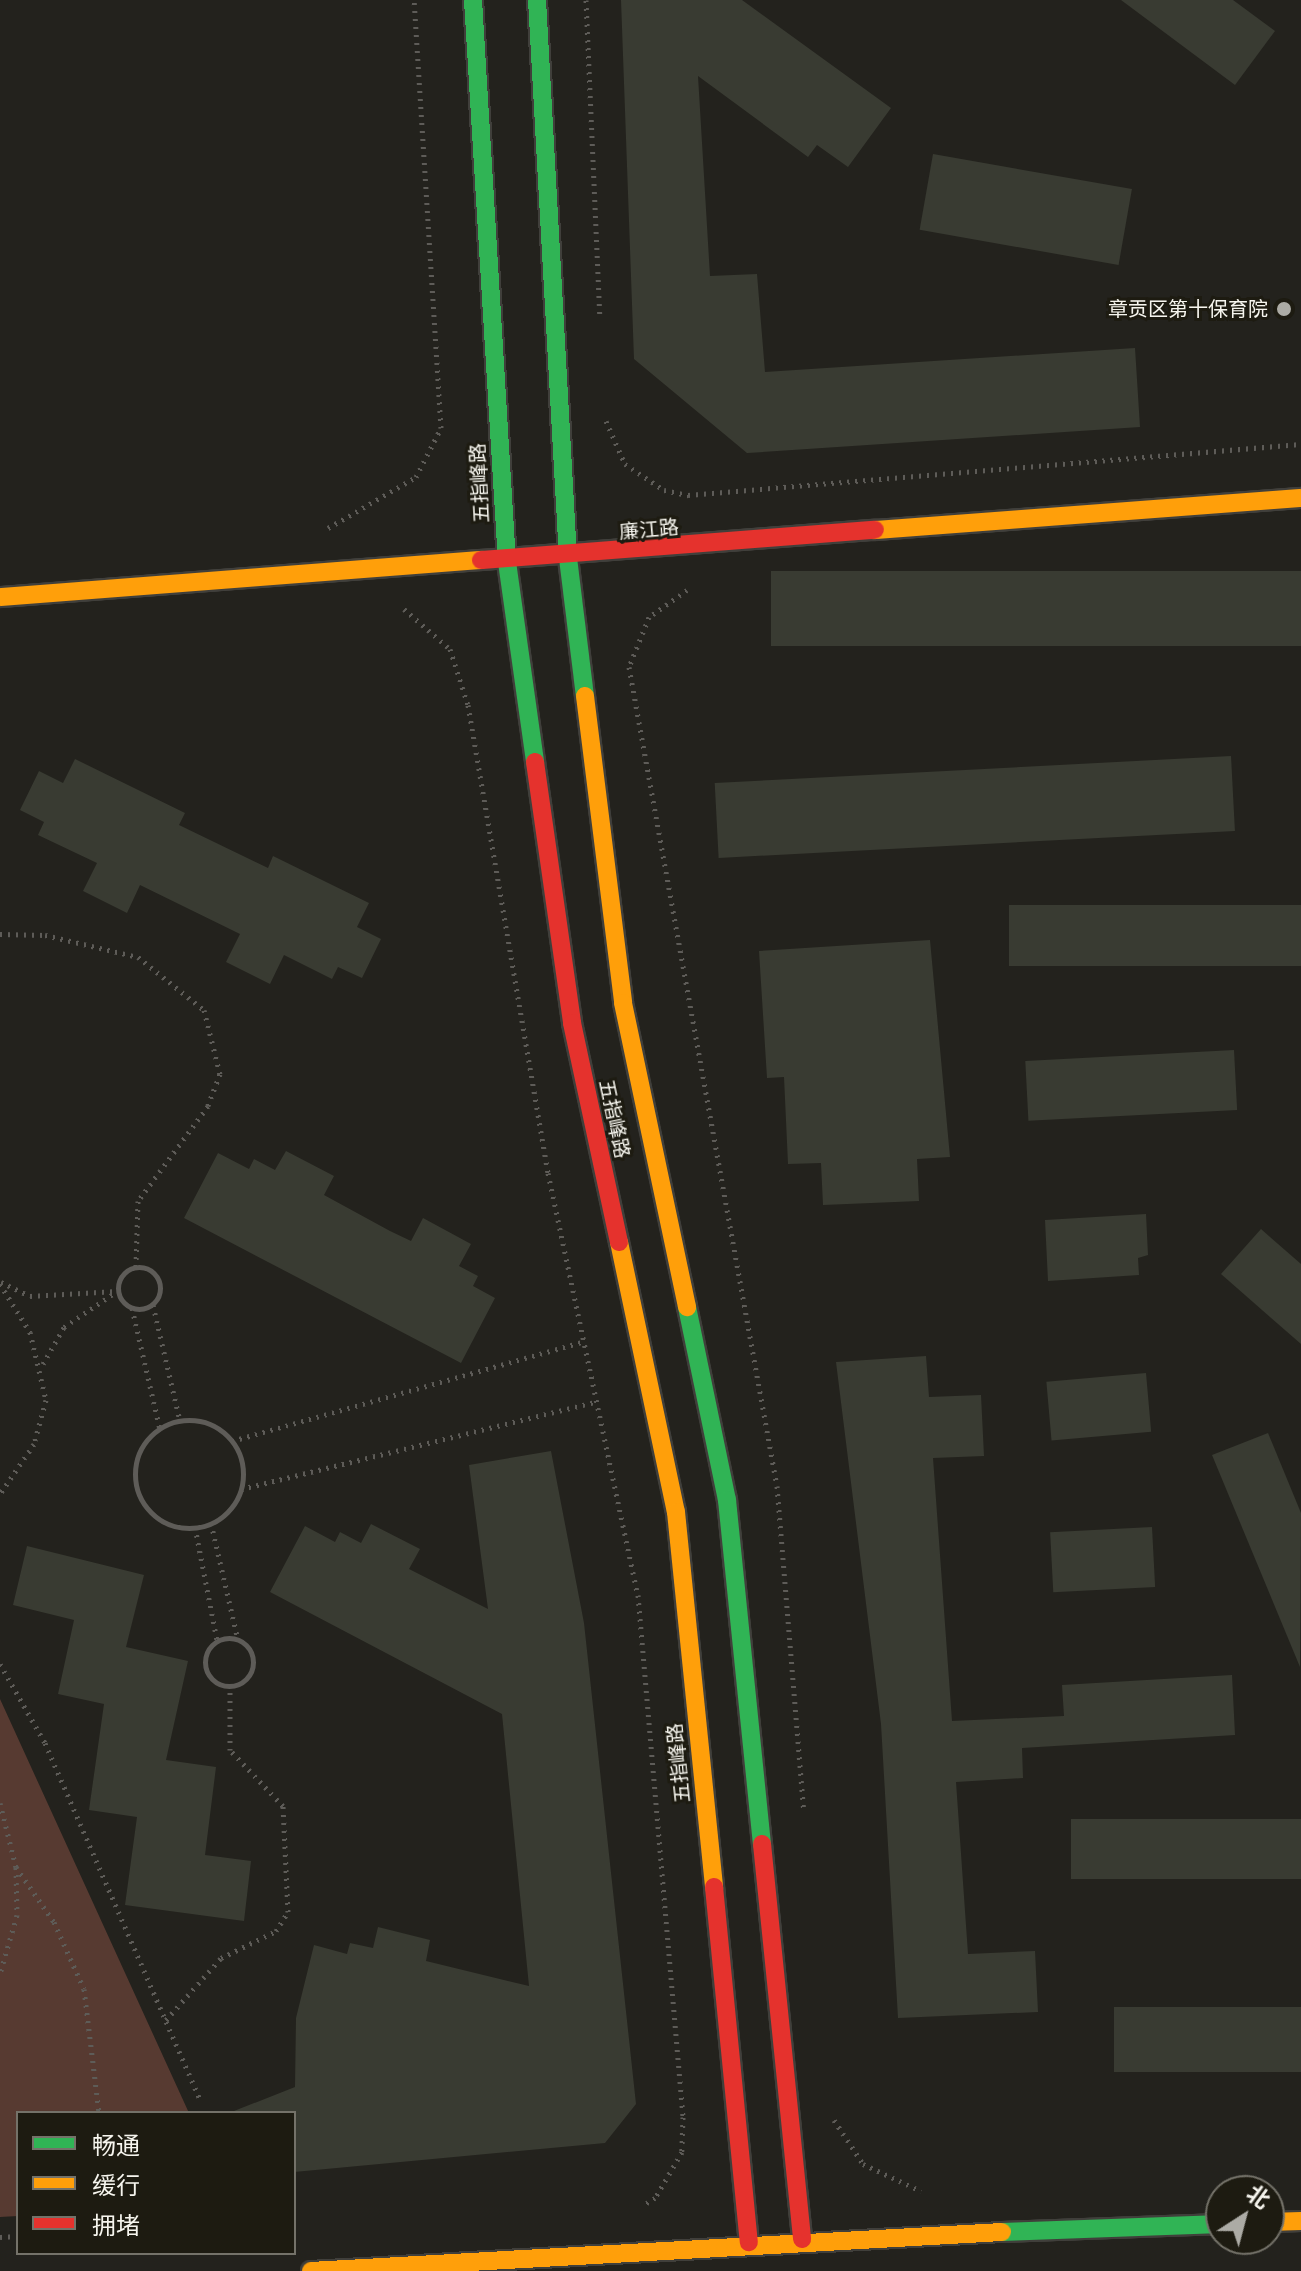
<!DOCTYPE html>
<meta charset="utf-8">
<style>
body{margin:0}
#map{position:relative;width:1301px;height:2271px;overflow:hidden;background:#23221d;font-family:"DejaVu Sans","Noto Sans SC",sans-serif}
div>[style]{position:absolute}
.green>*{inset:0;background:#573a31}
.building>*{inset:0;background:#393b32;transform-origin:0 0}
.path>*{height:5px;margin-top:-2.5px;transform-origin:0;background:repeating-linear-gradient(90deg,#5e5c58 0 2px,transparent 0 8px)}
.path>.ring{margin:-2.5px;padding:0;box-sizing:content-box;background:none;border:5px solid #5e5c58;border-radius:50%}
.roads{filter:drop-shadow(2px 0 #403f3b) drop-shadow(-2px 0 #403f3b) drop-shadow(0 2px #403f3b) drop-shadow(0 -2px #403f3b)}
.fast>*{height:18px;margin:-9px;padding:0 9px;transform-origin:9px;border-radius:9px;background:#30b455}
.slow>*{height:18px;margin:-9px;padding:0 9px;transform-origin:9px;border-radius:9px;background:#ff9f0a}
.jam>*{height:18px;margin:-9px;padding:0 9px;transform-origin:9px;border-radius:9px;background:#e5322d}
.dots>*{width:22px;height:22px;translate:-50% -50%;box-sizing:border-box;border:4px solid #1d1b11;border-radius:50%}
span{translate:-50% -50%;white-space:nowrap;text-align:center;line-height:1.15;-webkit-text-stroke:6px #1d1b11;paint-order:stroke}
.poi-label{font-size:20px;color:#f6f5ee}
.right{translate:-100% -50%;text-align:right}
.street-label{font-size:20px;color:#f6f5ee}
.legend{position:absolute;left:16px;top:2111px;width:280px;height:144px;box-sizing:border-box;background:#1d1b11;border:2px solid #747269;margin:0;padding:10px 14px;list-style:none;font-size:24px;color:#f6f5ee}
.legend li{display:flex;align-items:center;gap:16px;height:40px}
.legend b{width:40px;border:2px solid #747269}
.north{position:absolute;left:1205px;top:2175px;width:80px;height:80px;box-sizing:border-box;background:#1d1b11;border:2px solid #747269;border-radius:50%;rotate:36deg;font-size:22px;font-weight:700;line-height:32px;text-align:center;color:#f6f5ee}
.north::after{content:'';display:block;margin:auto;width:28px;height:36px;background:#acaba5;clip-path:polygon(50% 0,100% 100%,50% 72%,0 100%)}
</style>
<div id="map">
<div class="green">
<div style="clip-path:polygon(0 1699px,189px 2113px,18px 2113px,18px 2216px,0 2217px)"></div>
</div>
<div class="building">
<div style="clip-path:polygon(621px 0,742px 0,891px 108px,848px 167px,817px 145px,808px 157px,698px 76px,710px 276px,757px 274px,765px 372px,1135px 348px,1140px 427px,747px 453px,634px 359px)"></div>
<div style="clip-path:polygon(1121px 0,1233px 0,1275px 31px,1235px 85px)"></div>
<div style="left:933px;top:154px;width:202px;height:77px;rotate:10deg"></div>
<div style="left:1301px;top:571px;width:75px;height:530px;rotate:90deg"></div>
<div style="left:1231px;top:756px;width:75px;height:517px;rotate:87deg"></div>
<div style="clip-path:polygon(75px 759px,185px 813px,179px 825px,268px 868px,273px 856px,369px 903px,357px 927px,381px 939px,362px 978px,338px 967px,332px 979px,284px 955px,270px 984px,226px 962px,240px 934px,140px 885px,127px 913px,83px 891px,97px 863px,38px 835px,44px 822px,20px 810px,39px 771px,63px 783px)"></div>
<div style="left:1301px;top:905px;width:61px;height:292px;rotate:90deg"></div>
<div style="clip-path:polygon(930px 940px,950px 1157px,917px 1159px,919px 1201px,823px 1205px,821px 1163px,788px 1164px,784px 1077px,767px 1078px,759px 951px)"></div>
<div style="left:1234px;top:1050px;width:60px;height:209px;rotate:87deg"></div>
<div style="clip-path:polygon(286px 1151px,334px 1176px,324px 1195px,390px 1231px,411px 1241px,423px 1218px,471px 1244px,459px 1266px,478px 1276px,473px 1286px,495px 1298px,461px 1363px,184px 1218px,218px 1153px,249px 1169px,254px 1159px,275px 1170px)"></div>
<div style="clip-path:polygon(1146px 1214px,1148px 1255px,1138px 1258px,1139px 1275px,1048px 1281px,1045px 1220px)"></div>
<div style="clip-path:polygon(1261px 1229px,1301px 1264px,1301px 1344px,1221px 1274px)"></div>
<div style="clip-path:polygon(926px 1356px,929px 1397px,981px 1395px,984px 1456px,933px 1458px,952px 1721px,1064px 1716px,1062px 1685px,1232px 1675px,1235px 1735px,1022px 1748px,1023px 1778px,956px 1782px,968px 1954px,1035px 1951px,1038px 2012px,898px 2018px,881px 1724px,836px 1362px)"></div>
<div style="left:1146px;top:1373px;width:59px;height:100px;rotate:85deg"></div>
<div style="clip-path:polygon(1268px 1433px,1301px 1513px,1300px 1667px,1212px 1455px)"></div>
<div style="clip-path:polygon(551px 1451px,584px 1623px,636px 2104px,605px 2143px,294px 2172px,294px 2113px,234px 2111px,295px 2087px,296px 2018px,314px 1945px,347px 1954px,350px 1943px,373px 1948px,378px 1927px,430px 1940px,426px 1961px,529px 1986px,502px 1714px,270px 1592px,305px 1526px,335px 1542px,340px 1532px,361px 1543px,371px 1524px,420px 1549px,409px 1569px,488px 1609px,469px 1465px)"></div>
<div style="left:1152px;top:1527px;width:60px;height:102px;rotate:87deg"></div>
<div style="clip-path:polygon(27px 1546px,144px 1575px,126px 1647px,188px 1661px,166px 1760px,216px 1767px,205px 1855px,251px 1861px,244px 1921px,125px 1905px,137px 1817px,89px 1810px,104px 1704px,58px 1694px,74px 1620px,13px 1605px)"></div>
<div style="left:1301px;top:1819px;width:60px;height:230px;rotate:90deg"></div>
<div style="left:1301px;top:2007px;width:65px;height:187px;rotate:90deg"></div>
</div>
<div class="path">
<div style="left:586px;top:0;width:319px;rotate:87.5deg"></div>
<div style="left:606px;top:421px;width:47px;rotate:66.2deg"></div>
<div style="left:625px;top:464px;width:47px;rotate:33.7deg"></div>
<div style="left:664px;top:490px;width:25px;rotate:12deg"></div>
<div style="left:688px;top:495px;width:615px;rotate:-4.76deg"></div>
<div style="left:328px;top:528px;width:102px;rotate:-30.1deg"></div>
<div style="left:416px;top:477px;width:55px;rotate:-63deg"></div>
<div style="left:441px;top:428px;width:429px;rotate:-93.6deg"></div>
<div style="left:687px;top:590px;width:47px;rotate:144.6deg"></div>
<div style="left:649px;top:617px;width:54px;rotate:111.8deg"></div>
<div style="left:629px;top:667px;width:832px;rotate:79.76deg"></div>
<div style="left:777px;top:1486px;width:327px;rotate:85.3deg"></div>
<div style="left:404px;top:609px;width:61px;rotate:41deg"></div>
<div style="left:450px;top:649px;width:59px;rotate:72.2deg"></div>
<div style="left:468px;top:705px;width:475px;rotate:80.3deg"></div>
<div style="left:548px;top:1173px;width:431px;rotate:78deg"></div>
<div style="left:638px;top:1595px;width:524px;rotate:85.07deg"></div>
<div style="left:683px;top:2117px;width:35px;rotate:92deg"></div>
<div style="left:682px;top:2152px;width:53px;rotate:120.4deg"></div>
<div style="left:655px;top:2198px;width:15px;rotate:148deg"></div>
<div style="left:0;top:934px;width:45px;rotate:1.3deg"></div>
<div style="left:45px;top:935px;width:96px;rotate:13.3deg"></div>
<div style="left:138px;top:957px;width:85px;rotate:38.8deg"></div>
<div style="left:204px;top:1010px;width:66px;rotate:76deg"></div>
<div style="left:220px;top:1074px;width:34px;rotate:111deg"></div>
<div style="left:208px;top:1106px;width:118px;rotate:126.4deg"></div>
<div style="left:138px;top:1201px;width:65px;rotate:91.8deg"></div>
<div class="ring" style="left:118px;top:1267px;width:37px;height:37px"></div>
<div style="left:1px;top:1282px;width:32px;rotate:26deg"></div>
<div style="left:30px;top:1296px;width:87px;rotate:-3.3deg"></div>
<div style="left:0;top:1284px;width:57px;rotate:58deg"></div>
<div style="left:30px;top:1332px;width:70px;rotate:76.8deg"></div>
<div style="left:46px;top:1400px;width:46px;rotate:105.3deg"></div>
<div style="left:34px;top:1444px;width:60px;rotate:124.2deg"></div>
<div style="left:153px;top:1305px;width:119px;rotate:76.9deg"></div>
<div style="left:132px;top:1308px;width:124px;rotate:77deg"></div>
<div style="left:43px;top:1364px;width:43px;rotate:-60.4deg"></div>
<div style="left:64px;top:1327px;width:59px;rotate:-34deg"></div>
<div class="ring" style="left:135px;top:1420px;width:103px;height:103px"></div>
<div style="left:232px;top:1441px;width:365px;rotate:-15.8deg"></div>
<div style="left:241px;top:1489px;width:365px;rotate:-13.8deg"></div>
<div style="left:211px;top:1523px;width:120px;rotate:77deg"></div>
<div style="left:195px;top:1527px;width:115px;rotate:79deg"></div>
<div class="ring" style="left:205px;top:1638px;width:43px;height:43px"></div>
<div style="left:0;top:1664px;width:91px;rotate:60.3deg"></div>
<div style="left:45px;top:1743px;width:388px;rotate:66.5deg"></div>
<div style="left:0;top:1803px;width:66px;rotate:76deg"></div>
<div style="left:16px;top:1867px;width:48px;rotate:88.8deg"></div>
<div style="left:17px;top:1915px;width:61px;rotate:106.1deg"></div>
<div style="left:16px;top:1867px;width:67px;rotate:55.4deg"></div>
<div style="left:54px;top:1922px;width:73px;rotate:65.9deg"></div>
<div style="left:84px;top:1989px;width:125px;rotate:83.1deg"></div>
<div style="left:166px;top:2020px;width:83px;rotate:-48.4deg"></div>
<div style="left:221px;top:1958px;width:61px;rotate:-26.1deg"></div>
<div style="left:276px;top:1931px;width:22px;rotate:-58deg"></div>
<div style="left:288px;top:1912px;width:106px;rotate:-92.7deg"></div>
<div style="left:283px;top:1806px;width:77px;rotate:-133.4deg"></div>
<div style="left:230px;top:1750px;width:63px;rotate:-90deg"></div>
<div style="left:834px;top:2120px;width:53px;rotate:56.6deg"></div>
<div style="left:863px;top:2164px;width:64px;rotate:25deg"></div>
<div style="left:1230px;top:2182px;width:26px;rotate:-2deg"></div>
<div style="left:0;top:2237px;width:18px;rotate:-3deg"></div>
</div>
<div class="roads">
<div class="fast">
<div style="left:473px;top:0;width:563px;rotate:86.54deg"></div>
<div style="left:507px;top:562px;width:202px;rotate:82deg"></div>
<div style="left:537px;top:0;width:559px;rotate:86.82deg"></div>
<div style="left:568px;top:558px;width:139px;rotate:83deg"></div>
<div style="left:687px;top:1307px;width:197px;rotate:78.3deg"></div>
<div style="left:727px;top:1500px;width:346px;rotate:84.2deg"></div>
<div style="left:1002px;top:2232px;width:219px;rotate:-2.1deg"></div>
</div>
<div class="slow">
<div style="left:875px;top:530px;width:427px;rotate:-4.3deg"></div>
<div style="left:0;top:597px;width:482px;rotate:-4.4deg"></div>
<div style="left:585px;top:696px;width:309px;rotate:82.9deg"></div>
<div style="left:623px;top:1003px;width:311px;rotate:78.1deg"></div>
<div style="left:619px;top:1242px;width:276px;rotate:78.1deg"></div>
<div style="left:676px;top:1512px;width:377px;rotate:84.2deg"></div>
<div style="left:1269px;top:2222px;width:32px;rotate:-2deg"></div>
<div style="left:311px;top:2271px;width:692px;rotate:-3.23deg"></div>
</div>
<div class="jam">
<div style="left:481px;top:560px;width:395px;rotate:-4.4deg"></div>
<div style="left:535px;top:762px;width:264px;rotate:81.9deg"></div>
<div style="left:572px;top:1023px;width:224px;rotate:77.9deg"></div>
<div style="left:762px;top:1844px;width:397px;rotate:84.2deg"></div>
<div style="left:714px;top:1887px;width:357px;rotate:84.4deg"></div>
</div>
</div>
<div class="dots">
<div style="left:1284px;top:309px;background:#acaba5"></div>
</div>
<div class="poi-label">
<span class="right" style="left:1268px;top:309px">章贡区第十保育院</span>
</div>
<div class="street-label">
<span style="left:480px;top:483px;rotate:-93deg">五指峰路</span>
<span style="left:649px;top:530px;rotate:-5deg">廉江路</span>
<span style="left:614px;top:1119px;rotate:78deg">五指峰路</span>
<span style="left:679px;top:1763px;rotate:-96deg">五指峰路</span>
</div>
<ul class="legend">
<li><b style="height:10px;background:#30b455"></b>畅通</li>
<li><b style="height:10px;background:#ff9f0a"></b>缓行</li>
<li><b style="height:10px;background:#e5322d"></b>拥堵</li>
</ul>
<div class="north">北</div>
</div>
